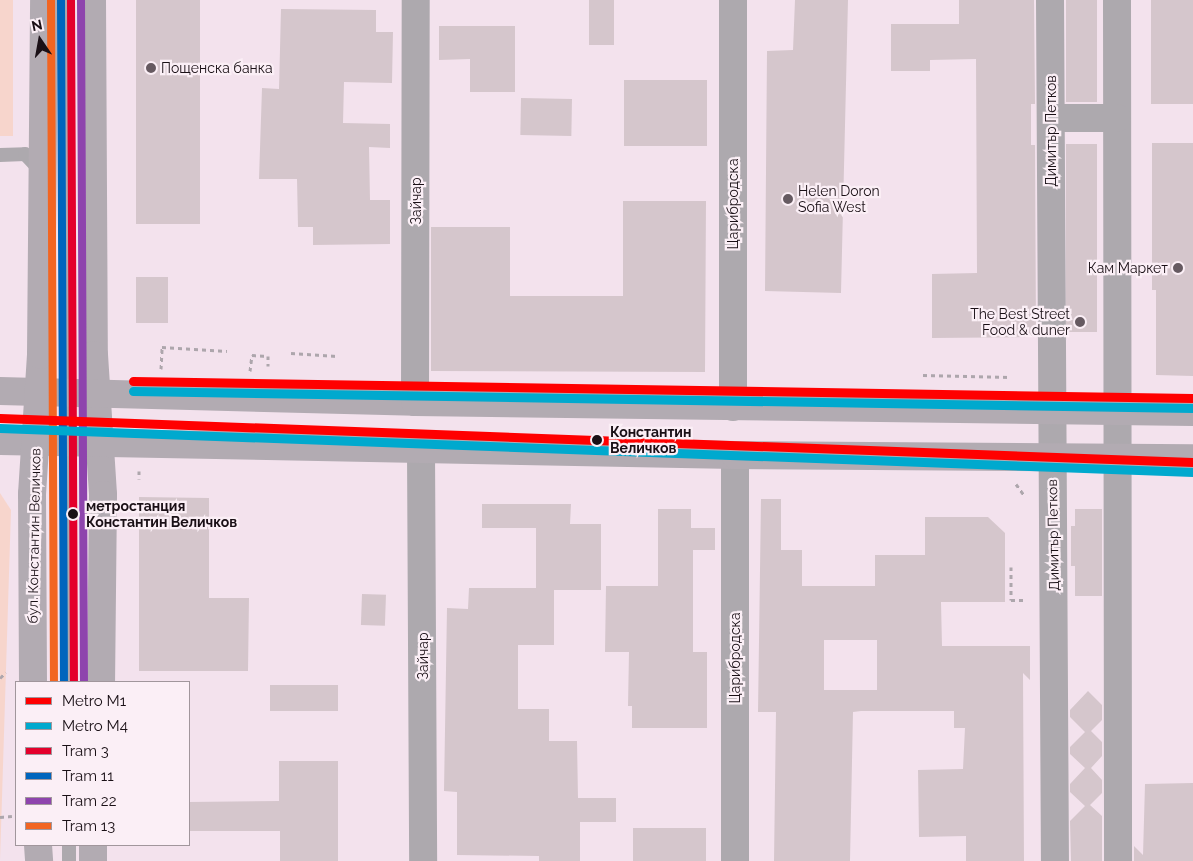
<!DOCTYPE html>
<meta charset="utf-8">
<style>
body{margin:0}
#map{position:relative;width:1193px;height:861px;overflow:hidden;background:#f3e2ed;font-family:Raleway,sans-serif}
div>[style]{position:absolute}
.green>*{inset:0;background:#f7d5cc;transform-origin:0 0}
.building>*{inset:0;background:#d5c6cc;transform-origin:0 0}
.path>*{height:3px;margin-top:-1.5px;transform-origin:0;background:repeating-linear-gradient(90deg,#ada6ac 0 4px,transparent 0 8px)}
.lane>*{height:14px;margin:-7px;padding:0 7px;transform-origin:7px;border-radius:7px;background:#ada9ae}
.street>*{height:28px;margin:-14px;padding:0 14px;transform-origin:14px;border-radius:14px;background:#ada9ae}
.primary>*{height:28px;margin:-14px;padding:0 14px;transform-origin:14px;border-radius:14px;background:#b2abb2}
.tram-1>*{height:8px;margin:-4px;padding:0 4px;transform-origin:4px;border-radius:4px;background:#e4002b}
.tram-2>*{height:8px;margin:-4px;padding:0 4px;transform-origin:4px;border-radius:4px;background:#0065bd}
.tram-3>*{height:8px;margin:-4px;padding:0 4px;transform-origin:4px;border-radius:4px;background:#8e44ad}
.tram-4>*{height:8px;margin:-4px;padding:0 4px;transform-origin:4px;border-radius:4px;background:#f26522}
.metro-1>*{height:9px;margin:-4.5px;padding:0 4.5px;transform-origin:4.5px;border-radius:4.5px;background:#f00}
.metro-2>*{height:9px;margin:-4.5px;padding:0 4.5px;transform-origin:4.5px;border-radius:4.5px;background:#00a9ce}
.dots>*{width:14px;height:14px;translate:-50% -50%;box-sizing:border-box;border:2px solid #fbeff6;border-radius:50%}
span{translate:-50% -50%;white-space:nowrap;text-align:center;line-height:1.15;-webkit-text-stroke:4.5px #fbeff6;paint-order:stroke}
.poi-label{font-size:14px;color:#1a1016}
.left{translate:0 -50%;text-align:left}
.right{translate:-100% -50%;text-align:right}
.street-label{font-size:14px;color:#1a1016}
.stop-label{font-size:14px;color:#1a1016;font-weight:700}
.legend{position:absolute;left:15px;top:681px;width:175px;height:165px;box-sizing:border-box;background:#fbeff6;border:1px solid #a1969c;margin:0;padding:6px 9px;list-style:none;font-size:15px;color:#1a1016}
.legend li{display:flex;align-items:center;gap:10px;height:25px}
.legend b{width:25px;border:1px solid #a1969c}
.north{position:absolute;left:15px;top:15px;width:50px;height:50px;-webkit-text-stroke:4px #fbeff6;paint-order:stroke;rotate:348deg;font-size:14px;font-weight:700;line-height:20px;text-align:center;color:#1a1016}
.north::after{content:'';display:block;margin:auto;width:18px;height:22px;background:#1a1016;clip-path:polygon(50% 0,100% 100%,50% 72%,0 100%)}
</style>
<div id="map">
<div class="green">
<div style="left:0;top:0;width:13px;height:136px"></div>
<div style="clip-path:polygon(0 493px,11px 510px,0 861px)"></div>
</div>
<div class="building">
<div style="left:136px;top:0;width:64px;height:224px"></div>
<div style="left:589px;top:0;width:25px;height:45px"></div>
<div style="clip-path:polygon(795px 0,848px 0,841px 293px,765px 291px,767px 51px,793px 50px)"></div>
<div style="clip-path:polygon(959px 0,1034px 0,1035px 104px,1031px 104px,1031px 145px,1035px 145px,1036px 332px,1032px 332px,1032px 337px,932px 338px,932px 274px,977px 273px,976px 59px,930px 60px,930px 71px,891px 71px,891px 24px,959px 24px)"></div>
<div style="left:1066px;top:0;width:31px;height:102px"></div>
<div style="left:1151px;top:0;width:42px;height:104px"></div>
<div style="clip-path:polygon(281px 9px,376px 10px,376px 32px,393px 32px,392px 83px,344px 82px,343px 123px,390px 124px,390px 148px,369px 147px,370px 200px,390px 200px,390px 244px,313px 245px,313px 227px,298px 227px,297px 179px,259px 179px,262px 88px,279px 89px)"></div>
<div style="clip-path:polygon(439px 26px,515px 26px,515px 92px,470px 92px,470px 59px,439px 60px)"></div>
<div style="left:624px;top:80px;width:83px;height:66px"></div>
<div style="left:521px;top:98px;width:51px;height:37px;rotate:1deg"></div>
<div style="clip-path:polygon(1152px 143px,1193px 143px,1193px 376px,1156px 375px,1156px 290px,1152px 290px)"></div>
<div style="left:1066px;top:144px;width:31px;height:188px"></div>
<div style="clip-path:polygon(623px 201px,706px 201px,705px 372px,431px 371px,431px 227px,510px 227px,510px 296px,623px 296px)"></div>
<div style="left:136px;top:277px;width:32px;height:46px"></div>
<div style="clip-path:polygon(139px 497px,209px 498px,209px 598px,249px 598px,248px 671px,139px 671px)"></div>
<div style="clip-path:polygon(evenodd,761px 499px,781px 499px,781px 550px,802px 550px,802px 586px,875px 586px,875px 555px,925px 555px,925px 517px,988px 517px,1005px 533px,1005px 602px,941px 602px,942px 646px,1030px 646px,1030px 680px,1023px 673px,1024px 861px,966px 861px,966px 836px,919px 837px,918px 770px,963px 769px,965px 728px,954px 728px,954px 711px,861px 711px,853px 712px,850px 861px,774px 861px,776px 712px,758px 712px,761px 499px,824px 640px,877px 640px,877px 690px,824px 690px,824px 640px)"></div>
<div style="clip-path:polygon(482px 504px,571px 504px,570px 524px,601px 524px,601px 590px,554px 590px,554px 645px,518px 645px,518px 709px,549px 709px,549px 741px,577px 741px,578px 798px,616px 798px,616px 822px,580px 822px,580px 861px,539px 861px,539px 856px,457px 855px,457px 792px,444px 791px,447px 608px,468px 609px,469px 588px,536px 588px,536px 528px,482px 528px)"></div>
<div style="clip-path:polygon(658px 509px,691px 509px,691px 528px,715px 528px,715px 550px,693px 550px,693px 652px,707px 652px,707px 728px,632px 728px,632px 706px,628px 706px,629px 652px,605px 652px,606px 586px,658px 586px)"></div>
<div style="clip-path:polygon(1075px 509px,1102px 509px,1102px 596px,1075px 596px,1075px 566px,1071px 566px,1071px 526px,1075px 526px)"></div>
<div style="left:362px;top:594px;width:24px;height:31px;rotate:2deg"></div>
<div style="left:338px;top:685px;width:26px;height:68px;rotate:90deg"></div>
<div style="clip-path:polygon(1088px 691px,1102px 705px,1102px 720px,1091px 731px,1102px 742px,1102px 756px,1091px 768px,1102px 780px,1102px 793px,1090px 805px,1102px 816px,1102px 861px,1071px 861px,1070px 821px,1085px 806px,1070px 792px,1070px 784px,1085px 768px,1070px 754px,1070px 747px,1085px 732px,1070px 717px,1070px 710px)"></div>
<div style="clip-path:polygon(279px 761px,338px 761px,338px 861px,280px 861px,280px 831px,189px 831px,189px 802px,279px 801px)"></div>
<div style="clip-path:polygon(1193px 783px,1193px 861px,1134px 861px,1134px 846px,1143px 855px,1145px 784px)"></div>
<div style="left:633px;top:828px;width:73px;height:33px"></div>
</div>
<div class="path">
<div style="left:291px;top:353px;width:46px;rotate:3.7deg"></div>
<div style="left:161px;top:369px;width:22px;rotate:-87deg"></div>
<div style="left:162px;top:347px;width:65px;rotate:3.5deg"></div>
<div style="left:250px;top:371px;width:16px;rotate:-83deg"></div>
<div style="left:252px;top:355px;width:16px;rotate:4deg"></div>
<div style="left:268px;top:356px;width:10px;rotate:90deg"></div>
<div style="left:923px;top:375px;width:87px;rotate:1.3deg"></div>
<div style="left:139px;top:471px;width:8px;rotate:90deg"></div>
<div style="left:1016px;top:484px;width:14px;rotate:54deg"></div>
<div style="left:1011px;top:567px;width:33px;rotate:90deg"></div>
<div style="left:1011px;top:600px;width:15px"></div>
<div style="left:0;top:678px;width:8px;rotate:-45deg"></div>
<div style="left:0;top:817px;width:12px;rotate:-5deg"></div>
</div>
<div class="lane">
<div style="left:66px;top:0;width:682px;rotate:89.83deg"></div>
<div style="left:0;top:155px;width:25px;rotate:-2deg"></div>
<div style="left:25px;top:154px;width:23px;rotate:47deg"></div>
<div style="left:69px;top:845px;width:16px;rotate:90deg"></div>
</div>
<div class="street">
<div style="left:733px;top:0;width:407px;rotate:90deg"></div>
<div style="left:1050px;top:0;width:861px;rotate:89.67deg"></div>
<div style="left:1117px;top:0;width:861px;rotate:89.93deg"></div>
<div style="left:1051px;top:118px;width:66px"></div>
<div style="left:415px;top:402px;width:402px;rotate:-89.9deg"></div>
<div style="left:421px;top:450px;width:411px;rotate:89.7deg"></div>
<div style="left:735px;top:455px;width:406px;rotate:90deg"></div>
</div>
<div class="primary">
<div style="left:92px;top:0;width:355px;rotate:89.7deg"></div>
<div style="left:94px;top:355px;width:140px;rotate:86.3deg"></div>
<div style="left:103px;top:495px;width:187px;rotate:90.6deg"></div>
<div style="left:0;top:391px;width:415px;rotate:1.5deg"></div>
<div style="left:415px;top:402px;width:778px;rotate:0.74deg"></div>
<div style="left:0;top:441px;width:735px;rotate:1.09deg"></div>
<div style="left:735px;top:455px;width:458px;rotate:0.4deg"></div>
<div style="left:33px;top:682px;width:188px;rotate:-90.3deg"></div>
<div style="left:32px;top:494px;width:139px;rotate:-86.3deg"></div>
<div style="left:41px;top:355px;width:355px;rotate:-89.5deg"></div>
<div style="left:38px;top:845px;width:16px;rotate:86deg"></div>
<div style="left:93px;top:845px;width:16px;rotate:90deg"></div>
</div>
<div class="tram-1">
<div style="left:71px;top:0;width:682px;rotate:89.75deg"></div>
</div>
<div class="tram-2">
<div style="left:61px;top:0;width:682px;rotate:89.75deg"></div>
</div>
<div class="tram-3">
<div style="left:81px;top:0;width:682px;rotate:89.75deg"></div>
</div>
<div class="tram-4">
<div style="left:51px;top:0;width:682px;rotate:89.75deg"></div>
</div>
<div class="metro-1">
<div style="left:133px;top:381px;width:1060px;rotate:0.92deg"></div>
<div style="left:0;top:418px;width:1194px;rotate:2.11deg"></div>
</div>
<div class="metro-2">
<div style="left:133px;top:391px;width:1060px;rotate:0.92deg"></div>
<div style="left:0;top:428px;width:1194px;rotate:2.11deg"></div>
</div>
<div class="dots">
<div style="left:151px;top:68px;background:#665a61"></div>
<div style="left:788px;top:199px;background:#665a61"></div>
<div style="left:1178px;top:268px;background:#665a61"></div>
<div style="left:1080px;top:322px;background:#665a61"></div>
<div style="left:597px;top:440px;background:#1a1016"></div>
<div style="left:73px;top:514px;background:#1a1016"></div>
</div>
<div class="poi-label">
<span class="left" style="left:161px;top:68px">Пощенска банка</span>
<span class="left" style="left:798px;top:199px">Helen Doron<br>Sofia West</span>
<span class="right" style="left:1168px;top:268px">Кам Маркет</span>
<span class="right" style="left:1070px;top:322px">The Best Street<br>Food &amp; duner</span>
</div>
<div class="street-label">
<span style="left:1051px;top:131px;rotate:-90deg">Димитър Петков</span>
<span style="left:416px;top:201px;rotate:-90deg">Зайчар</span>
<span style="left:733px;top:204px;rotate:-90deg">Царибродска</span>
<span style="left:1053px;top:535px;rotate:-91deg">Димитър Петков</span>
<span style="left:34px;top:536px;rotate:-89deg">бул. Константин Величков</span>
<span style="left:423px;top:656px;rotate:-90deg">Зайчар</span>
<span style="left:735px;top:658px;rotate:-90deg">Царибродска</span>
</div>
<div class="stop-label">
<span class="left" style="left:610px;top:440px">Константин<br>Величков</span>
<span class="left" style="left:86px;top:514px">метростанция<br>Константин Величков</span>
</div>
<ul class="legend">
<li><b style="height:6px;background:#f00"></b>Metro M1</li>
<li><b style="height:6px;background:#00a9ce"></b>Metro M4</li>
<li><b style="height:6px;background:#e4002b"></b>Tram 3</li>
<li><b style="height:6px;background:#0065bd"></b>Tram 11</li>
<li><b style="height:6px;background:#8e44ad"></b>Tram 22</li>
<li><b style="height:6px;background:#f26522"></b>Tram 13</li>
</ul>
<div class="north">N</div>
</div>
